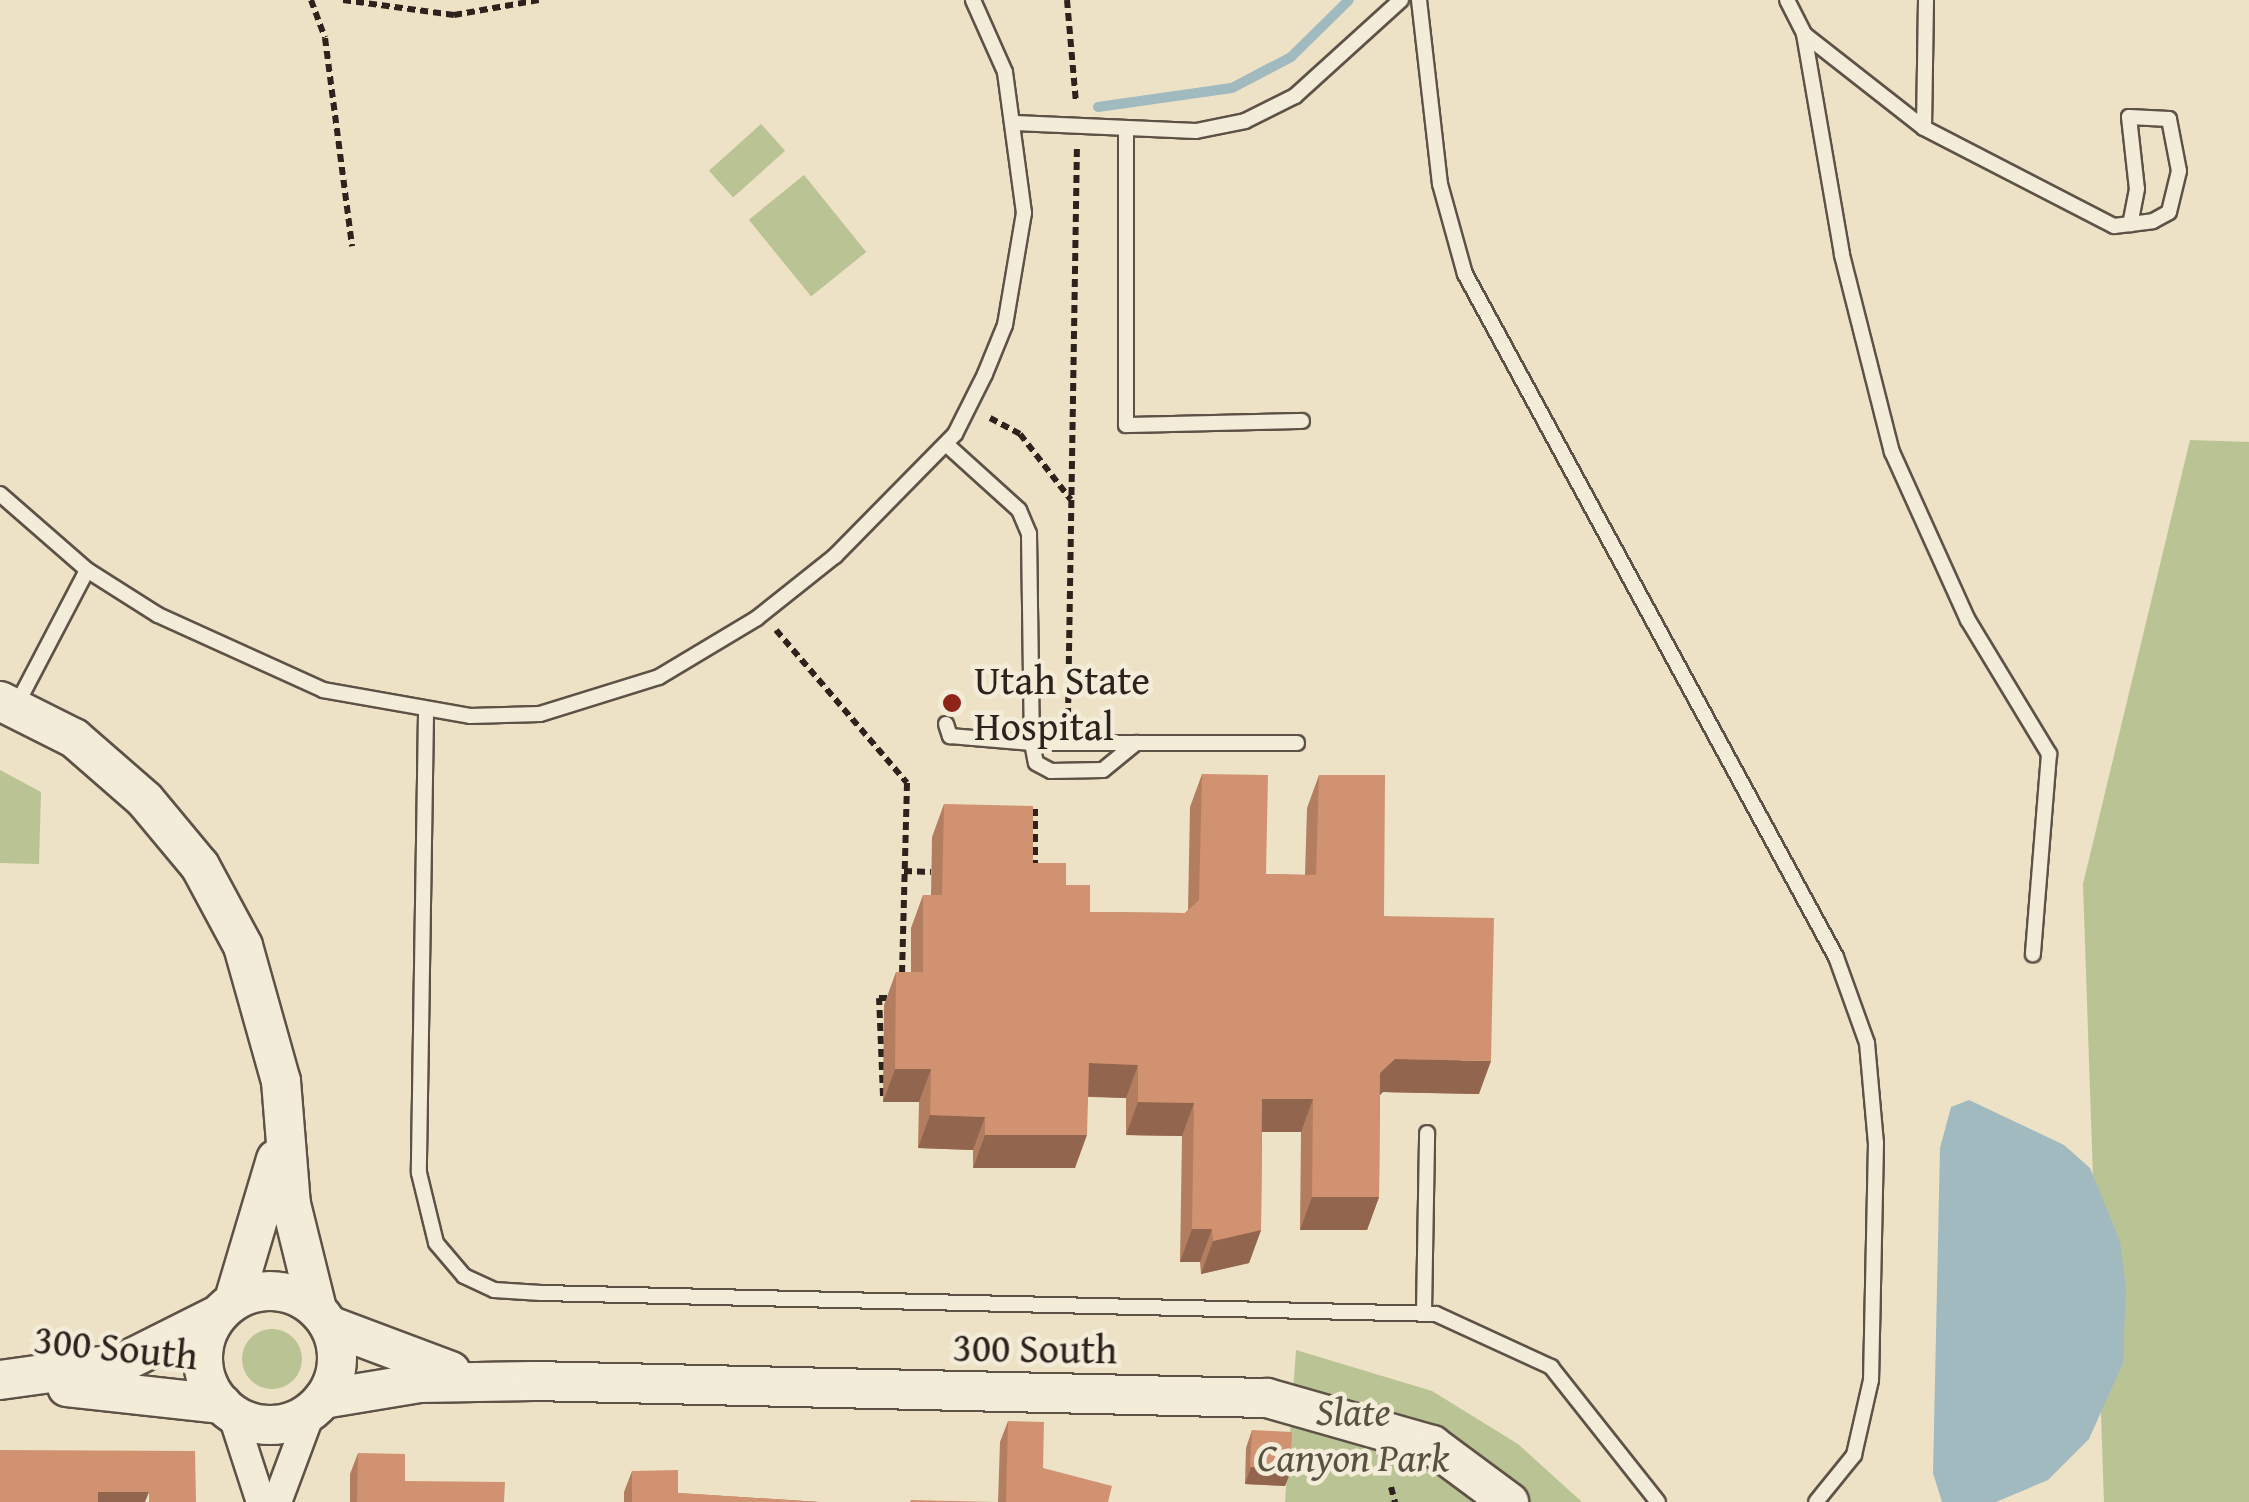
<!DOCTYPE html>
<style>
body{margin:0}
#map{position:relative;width:2249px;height:1502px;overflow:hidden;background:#ede2c5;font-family:"Gentium Book Plus",serif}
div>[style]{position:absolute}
.green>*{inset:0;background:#bac393;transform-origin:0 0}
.round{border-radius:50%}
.water>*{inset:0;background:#a0bac0}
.stream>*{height:10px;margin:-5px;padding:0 5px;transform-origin:5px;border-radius:5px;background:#a0bac0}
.path>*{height:6px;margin-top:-3px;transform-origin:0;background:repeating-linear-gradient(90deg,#2e221d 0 8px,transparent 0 13px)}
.roads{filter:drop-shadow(2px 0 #5e5247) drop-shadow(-2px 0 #5e5247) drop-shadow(0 2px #5e5247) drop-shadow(0 -2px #5e5247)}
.lane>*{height:14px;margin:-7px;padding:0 7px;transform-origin:7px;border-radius:7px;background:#f3ecd9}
.street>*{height:28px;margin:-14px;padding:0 14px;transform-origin:14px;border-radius:14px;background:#f3ecd9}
.secondary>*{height:38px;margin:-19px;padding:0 19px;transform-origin:19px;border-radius:19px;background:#f3ecd9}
.secondary>.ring{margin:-19px;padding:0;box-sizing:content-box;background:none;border:38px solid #f3ecd9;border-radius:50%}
.wall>*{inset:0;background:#b37e60}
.shaded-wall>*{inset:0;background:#92664e}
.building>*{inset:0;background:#d09270;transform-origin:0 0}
.dots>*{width:28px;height:28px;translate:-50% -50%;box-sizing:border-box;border:5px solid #f3ecd9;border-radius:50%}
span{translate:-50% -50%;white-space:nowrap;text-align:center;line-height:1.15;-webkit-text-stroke:9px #f3ecd9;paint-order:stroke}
.poi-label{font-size:40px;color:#2e221d}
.left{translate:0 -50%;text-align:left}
.street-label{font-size:40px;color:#2e221d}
.park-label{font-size:40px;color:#585240;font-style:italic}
</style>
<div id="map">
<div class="green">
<div style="left:761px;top:124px;width:36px;height:70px;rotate:48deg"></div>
<div style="left:804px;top:175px;width:99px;height:71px;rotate:51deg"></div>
<div style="clip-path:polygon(2190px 440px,2249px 442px,2249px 1502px,2104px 1502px,2083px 884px)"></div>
<div style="clip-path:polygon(0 770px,41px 792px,39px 864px,0 863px)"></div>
<div class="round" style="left:242px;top:1329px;width:60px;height:60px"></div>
<div style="clip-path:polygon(1296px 1350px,1432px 1391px,1518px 1444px,1582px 1502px,1285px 1502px)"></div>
</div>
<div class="water">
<div style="clip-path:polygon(1969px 1100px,2064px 1145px,2090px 1168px,2120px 1241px,2126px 1288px,2123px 1363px,2089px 1439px,2048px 1480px,1996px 1502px,1942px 1502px,1933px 1473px,1940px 1148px,1951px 1107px)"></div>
</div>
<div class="stream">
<div style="left:1098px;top:107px;width:135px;rotate:-8.1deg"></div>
<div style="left:1232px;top:88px;width:67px;rotate:-27.7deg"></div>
<div style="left:1291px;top:57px;width:81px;rotate:-44.5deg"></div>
</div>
<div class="path">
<div style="left:311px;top:0;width:40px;rotate:69.8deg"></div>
<div style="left:325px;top:38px;width:210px;rotate:82.6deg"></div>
<div style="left:343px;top:0;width:112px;rotate:7.7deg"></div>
<div style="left:454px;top:15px;width:86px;rotate:-10deg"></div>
<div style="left:1067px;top:0;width:103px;rotate:85deg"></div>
<div style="left:990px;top:418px;width:34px;rotate:28deg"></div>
<div style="left:1020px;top:434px;width:83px;rotate:52.3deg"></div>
<div style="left:776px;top:630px;width:201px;rotate:49.4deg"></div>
<div style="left:907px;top:783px;width:196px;rotate:91.5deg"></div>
<div style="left:1068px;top:716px;width:572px;rotate:-89.1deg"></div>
<div style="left:1035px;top:868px;width:59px;rotate:-90deg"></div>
<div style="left:904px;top:871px;width:27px;rotate:2deg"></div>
<div style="left:883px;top:1096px;width:98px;rotate:-92.3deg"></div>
<div style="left:879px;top:998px;width:14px"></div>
<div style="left:1391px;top:1487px;width:16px;rotate:75deg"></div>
</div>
<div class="roads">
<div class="lane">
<div style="left:1419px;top:0;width:185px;rotate:83.5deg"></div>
<div style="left:1440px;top:184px;width:93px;rotate:74.5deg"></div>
<div style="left:1465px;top:274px;width:777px;rotate:61.49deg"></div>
<div style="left:1836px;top:957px;width:91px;rotate:70.2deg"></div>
<div style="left:1867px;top:1043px;width:100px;rotate:84.9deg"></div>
<div style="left:1876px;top:1143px;width:237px;rotate:91.2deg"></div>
<div style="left:1871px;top:1380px;width:77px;rotate:102.8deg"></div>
<div style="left:1854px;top:1455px;width:60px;rotate:129deg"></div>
<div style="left:1787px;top:0;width:38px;rotate:63deg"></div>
<div style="left:1804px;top:34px;width:224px;rotate:80.2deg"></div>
<div style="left:1842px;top:255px;width:203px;rotate:75.8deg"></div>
<div style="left:1892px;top:452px;width:184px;rotate:65.7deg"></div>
<div style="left:1968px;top:620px;width:157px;rotate:58.8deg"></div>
<div style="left:2049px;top:754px;width:201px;rotate:94.6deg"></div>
<div style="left:1804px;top:34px;width:152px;rotate:38.1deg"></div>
<div style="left:1924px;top:128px;width:214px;rotate:27.3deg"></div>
<div style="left:2114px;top:226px;width:39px;rotate:-7deg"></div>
<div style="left:2153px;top:221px;width:18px;rotate:-29deg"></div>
<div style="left:2169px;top:212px;width:42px;rotate:-76.3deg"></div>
<div style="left:2179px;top:171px;width:53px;rotate:-100.9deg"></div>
<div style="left:2169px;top:119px;width:40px;rotate:-177.1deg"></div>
<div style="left:2129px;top:117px;width:72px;rotate:83.7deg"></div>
<div style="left:2137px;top:189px;width:36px;rotate:101deg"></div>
<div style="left:1015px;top:123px;width:181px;rotate:2.5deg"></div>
<div style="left:1196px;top:131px;width:50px;rotate:-11.5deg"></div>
<div style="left:1245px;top:121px;width:56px;rotate:-26.6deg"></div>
<div style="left:1295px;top:96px;width:143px;rotate:-42.2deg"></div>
<div style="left:1924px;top:128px;width:128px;rotate:-89.1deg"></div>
<div style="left:1126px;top:130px;width:295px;rotate:90deg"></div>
<div style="left:1126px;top:425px;width:176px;rotate:-1.3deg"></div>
<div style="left:946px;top:444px;width:98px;rotate:42.1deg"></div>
<div style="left:1019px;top:510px;width:26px;rotate:67deg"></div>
<div style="left:1029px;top:534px;width:209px;rotate:89.2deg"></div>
<div style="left:1032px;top:743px;width:265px"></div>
<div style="left:0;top:494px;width:116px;rotate:41.1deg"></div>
<div style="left:87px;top:570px;width:84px;rotate:32.4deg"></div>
<div style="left:158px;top:615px;width:181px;rotate:24.4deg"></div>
<div style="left:323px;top:690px;width:149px;rotate:10deg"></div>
<div style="left:470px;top:716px;width:70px;rotate:-1.6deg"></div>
<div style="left:540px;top:714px;width:125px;rotate:-17.3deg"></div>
<div style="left:659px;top:677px;width:114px;rotate:-31deg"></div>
<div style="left:757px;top:618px;width:100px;rotate:-38.5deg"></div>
<div style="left:835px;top:556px;width:171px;rotate:-45.5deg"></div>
<div style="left:955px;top:434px;width:67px;rotate:-63.4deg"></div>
<div style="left:985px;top:374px;width:53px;rotate:-67.8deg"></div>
<div style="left:1005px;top:325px;width:114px;rotate:-80.4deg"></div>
<div style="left:1024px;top:213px;width:142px;rotate:-97.7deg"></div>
<div style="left:1005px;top:72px;width:79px;rotate:-114deg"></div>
<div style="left:16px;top:706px;width:153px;rotate:-62.4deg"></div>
<div style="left:426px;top:714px;width:459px;rotate:90.9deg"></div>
<div style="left:419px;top:1173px;width:72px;rotate:76.3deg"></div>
<div style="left:436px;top:1243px;width:43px;rotate:49.7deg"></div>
<div style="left:464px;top:1276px;width:33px;rotate:25deg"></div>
<div style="left:494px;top:1290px;width:47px;rotate:3.7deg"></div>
<div style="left:541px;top:1293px;width:895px;rotate:1.34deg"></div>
<div style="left:1436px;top:1314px;width:127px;rotate:24.7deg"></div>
<div style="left:1551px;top:1367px;width:172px;rotate:51.6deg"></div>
<div style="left:946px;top:724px;width:13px;rotate:72deg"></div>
<div style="left:950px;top:736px;width:82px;rotate:4.9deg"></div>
<div style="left:1032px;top:743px;width:20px;rotate:79deg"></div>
<div style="left:1036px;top:763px;width:17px;rotate:28deg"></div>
<div style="left:1051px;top:771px;width:52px;rotate:-1.1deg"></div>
<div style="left:1103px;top:770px;width:43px;rotate:-39.3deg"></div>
<div style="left:1424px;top:1312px;width:179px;rotate:-89deg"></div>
</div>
<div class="street">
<div style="left:232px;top:1413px;width:94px;rotate:72deg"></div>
<div style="left:277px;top:1502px;width:97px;rotate:-69.5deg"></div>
</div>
<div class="secondary">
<div style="left:0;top:701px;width:83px;rotate:26.6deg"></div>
<div style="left:74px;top:738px;width:94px;rotate:41.1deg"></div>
<div style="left:145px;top:800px;width:86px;rotate:50.2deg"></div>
<div style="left:200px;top:866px;width:91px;rotate:61.7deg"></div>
<div style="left:243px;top:946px;width:140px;rotate:74.3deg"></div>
<div style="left:281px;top:1081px;width:123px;rotate:85.4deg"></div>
<div style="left:291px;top:1204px;width:108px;rotate:76.1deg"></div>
<div class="ring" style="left:203px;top:1291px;width:96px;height:96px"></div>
<div style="left:234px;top:1300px;width:147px;rotate:-73.4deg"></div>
<div style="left:331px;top:1326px;width:128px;rotate:20.6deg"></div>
<div style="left:0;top:1380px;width:123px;rotate:-7.9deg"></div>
<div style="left:122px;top:1363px;width:107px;rotate:-26.6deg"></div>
<div style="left:67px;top:1387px;width:156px;rotate:6.3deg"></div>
<div style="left:323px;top:1399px;width:98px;rotate:-9.4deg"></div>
<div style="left:420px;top:1383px;width:113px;rotate:-1deg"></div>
<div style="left:533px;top:1381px;width:734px;rotate:1.33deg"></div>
<div style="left:1267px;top:1398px;width:172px;rotate:15.9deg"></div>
<div style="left:1432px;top:1445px;width:96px;rotate:36.5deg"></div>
</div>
</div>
<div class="wall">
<div style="clip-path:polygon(1202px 774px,1266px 874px,1305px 875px,1307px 808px,1319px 775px,1384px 916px,1479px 1094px,1383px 1092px,1380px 1095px,1379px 1197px,1367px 1230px,1300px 1230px,1301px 1132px,1262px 1132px,1261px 1230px,1249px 1263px,1201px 1274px,1200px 1262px,1180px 1262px,1182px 1136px,1126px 1135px,1126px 1098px,1088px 1097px,1075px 1168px,973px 1168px,973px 1150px,918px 1148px,919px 1102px,883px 1102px,884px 1005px,896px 972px,911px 972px,911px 928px,923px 895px,931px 895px,932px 837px,944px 804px,1066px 885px,1090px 912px,1185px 913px,1188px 910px,1190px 807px)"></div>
<div style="clip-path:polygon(1008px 1421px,1043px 1468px,1108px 1502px,998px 1502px,1000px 1442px)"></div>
<div style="clip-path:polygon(1252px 1430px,1292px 1468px,1285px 1486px,1245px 1484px,1246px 1448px)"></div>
<div style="clip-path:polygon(358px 1453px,405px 1481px,504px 1502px,350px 1502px,350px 1474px)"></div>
<div style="clip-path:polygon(632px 1471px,678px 1493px,820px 1502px,624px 1502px,624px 1492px)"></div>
</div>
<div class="shaded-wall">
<div style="clip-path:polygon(1395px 1059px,1491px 1061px,1479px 1094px,1383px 1092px,1368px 1106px,1380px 1073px)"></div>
<div style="clip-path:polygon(1089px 1063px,1138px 1065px,1126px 1098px,1077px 1096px)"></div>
<div style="clip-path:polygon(895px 1069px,931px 1069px,919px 1102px,883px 1102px)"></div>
<div style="clip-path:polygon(1262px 1099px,1313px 1099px,1301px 1132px,1250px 1132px)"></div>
<div style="clip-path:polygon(1138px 1102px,1194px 1103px,1182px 1136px,1126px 1135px)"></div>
<div style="clip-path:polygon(930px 1115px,985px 1117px,973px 1150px,918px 1148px)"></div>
<div style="clip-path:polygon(985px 1135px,1087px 1135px,1075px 1168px,973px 1168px)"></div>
<div style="clip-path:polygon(1312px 1197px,1379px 1197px,1367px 1230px,1300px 1230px)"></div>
<div style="clip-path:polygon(1192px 1229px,1212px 1229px,1200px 1262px,1180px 1262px)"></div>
<div style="clip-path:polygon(1261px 1230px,1249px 1263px,1201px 1274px,1213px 1241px)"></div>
<div style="clip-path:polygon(1251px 1467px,1292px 1468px,1285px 1486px,1245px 1484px)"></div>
<div style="clip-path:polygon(98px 1492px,149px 1492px,145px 1502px,94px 1502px)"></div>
</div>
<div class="building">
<div style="clip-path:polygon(1202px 774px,1268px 775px,1266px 874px,1316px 875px,1319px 775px,1385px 775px,1384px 916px,1494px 918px,1491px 1061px,1395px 1059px,1380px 1073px,1379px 1197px,1312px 1197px,1313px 1099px,1262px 1099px,1261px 1230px,1213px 1241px,1212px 1229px,1192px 1229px,1194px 1103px,1138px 1102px,1138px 1065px,1089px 1063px,1087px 1135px,985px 1135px,985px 1117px,930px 1115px,931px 1069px,895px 1069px,896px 972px,923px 972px,923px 895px,942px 895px,944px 804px,1033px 806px,1033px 863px,1066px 863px,1066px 885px,1090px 885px,1090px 912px,1185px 913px,1199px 900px)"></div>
<div style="clip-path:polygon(1008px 1421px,1044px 1422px,1043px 1468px,1112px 1486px,1108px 1502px,1006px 1502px)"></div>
<div style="left:1252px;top:1430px;width:40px;height:37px;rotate:3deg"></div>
<div style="clip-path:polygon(0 1450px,195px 1451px,196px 1502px,149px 1502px,149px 1492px,98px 1492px,98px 1502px,0 1502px)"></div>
<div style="clip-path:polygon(358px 1453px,405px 1454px,405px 1481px,505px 1482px,504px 1502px,357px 1502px)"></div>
<div style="clip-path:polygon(678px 1470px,678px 1493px,820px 1502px,632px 1502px,632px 1471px)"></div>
<div style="clip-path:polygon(911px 1500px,997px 1502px,910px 1502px)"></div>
</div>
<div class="dots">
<div style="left:952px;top:703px;background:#8f2418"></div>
</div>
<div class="poi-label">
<span class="left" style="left:974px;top:703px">Utah State<br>Hospital</span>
</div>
<div class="street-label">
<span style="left:116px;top:1347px;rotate:6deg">300 South</span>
<span style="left:1035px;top:1348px;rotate:1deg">300 South</span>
</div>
<div class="park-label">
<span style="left:1353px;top:1434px">Slate<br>Canyon Park</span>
</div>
</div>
